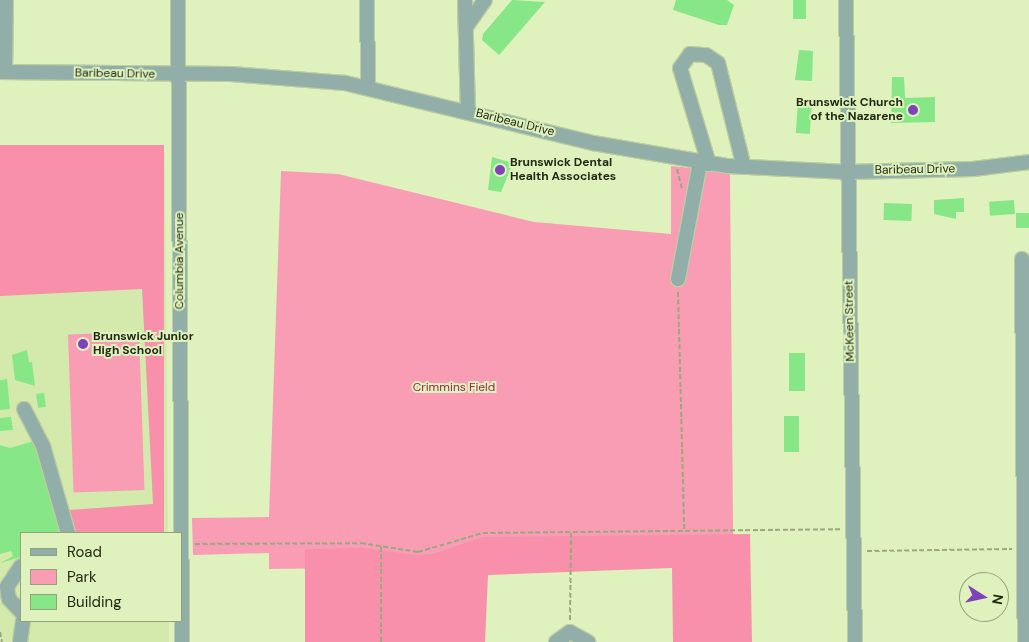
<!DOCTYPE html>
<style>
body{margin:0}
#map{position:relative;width:1029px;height:642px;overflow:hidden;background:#dff2bd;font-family:"DM Sans",sans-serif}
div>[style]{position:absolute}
.built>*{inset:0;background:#d4e9ac}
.green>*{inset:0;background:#f89db4;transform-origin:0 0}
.forest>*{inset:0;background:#f890ab}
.building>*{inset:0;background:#87e786;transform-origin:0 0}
.path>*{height:2px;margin-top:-1px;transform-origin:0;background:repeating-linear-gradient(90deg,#99a87f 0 5px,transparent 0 7.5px)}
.roads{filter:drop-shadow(1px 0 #bdce9f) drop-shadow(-1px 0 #bdce9f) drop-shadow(0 1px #bdce9f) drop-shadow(0 -1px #bdce9f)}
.minor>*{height:14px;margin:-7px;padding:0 7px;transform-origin:7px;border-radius:7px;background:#91aea9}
.dots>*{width:14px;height:14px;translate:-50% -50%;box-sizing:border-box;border:2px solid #dff2bd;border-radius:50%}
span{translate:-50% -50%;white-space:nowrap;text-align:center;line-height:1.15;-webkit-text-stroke:4px #dff2bd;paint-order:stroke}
.street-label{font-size:12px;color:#222914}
.poi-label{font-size:12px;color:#222914;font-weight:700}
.right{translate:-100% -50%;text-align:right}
.left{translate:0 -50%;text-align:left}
.park-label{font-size:12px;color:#97254e}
.legend{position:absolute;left:20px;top:532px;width:162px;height:90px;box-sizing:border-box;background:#dff2bd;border:1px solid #93a279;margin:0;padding:6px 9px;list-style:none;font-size:15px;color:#222914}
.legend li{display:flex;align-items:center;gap:10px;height:25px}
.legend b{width:25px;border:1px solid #93a279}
.north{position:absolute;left:959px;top:572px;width:50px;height:50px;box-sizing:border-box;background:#dff2bd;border:1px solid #93a279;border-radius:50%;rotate:100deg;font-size:14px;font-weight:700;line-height:20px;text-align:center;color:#222914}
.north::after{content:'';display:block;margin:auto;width:18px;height:22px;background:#7e43b9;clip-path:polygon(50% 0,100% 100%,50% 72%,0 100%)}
</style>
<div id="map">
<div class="built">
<div style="clip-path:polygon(165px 153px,168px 533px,21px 533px,21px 621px,169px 621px,169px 642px,0 642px,0 154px)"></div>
</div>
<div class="green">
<div style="clip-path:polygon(671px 166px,730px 172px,734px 642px,674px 564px,269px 569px,269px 553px,193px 555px,192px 518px,269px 517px,281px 171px,338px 174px,534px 222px,671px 234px)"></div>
<div style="left:139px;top:332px;width:158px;height:71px;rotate:88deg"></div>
</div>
<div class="forest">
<div style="clip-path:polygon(0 145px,164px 145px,164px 533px,76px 533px,69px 510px,153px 504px,142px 289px,0 296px)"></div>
<div style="clip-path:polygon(750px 534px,752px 642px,673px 642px,672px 568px,488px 575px,485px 642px,305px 642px,305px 549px,362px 548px,417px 555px,433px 554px,483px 537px)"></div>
</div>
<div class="building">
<div style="clip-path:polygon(512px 0,545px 2px,499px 55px,482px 40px,483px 34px)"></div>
<div style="clip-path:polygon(676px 0,727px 0,734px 5px,727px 25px,719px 25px,673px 10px)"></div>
<div style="left:793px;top:0;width:13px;height:19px"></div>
<div style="clip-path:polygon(799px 50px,813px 51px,812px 81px,795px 80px)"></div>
<div style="clip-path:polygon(892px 77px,904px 77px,905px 98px,935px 97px,935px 122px,891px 123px)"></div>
<div style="left:798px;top:101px;width:14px;height:32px;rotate:4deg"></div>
<div style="clip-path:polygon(492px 157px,513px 163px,501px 192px,488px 190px)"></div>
<div style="clip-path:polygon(964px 198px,964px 212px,956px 212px,956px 219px,934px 214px,934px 200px)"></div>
<div style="left:1014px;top:200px;width:14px;height:25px;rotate:86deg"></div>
<div style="left:884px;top:203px;width:28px;height:17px;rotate:2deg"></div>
<div style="left:1016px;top:213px;width:13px;height:15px"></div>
<div style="clip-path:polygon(27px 350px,29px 362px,32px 362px,35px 386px,15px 380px,12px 355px)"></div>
<div style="left:789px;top:353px;width:16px;height:38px"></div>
<div style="clip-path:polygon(7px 379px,10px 409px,0 410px,0 380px)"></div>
<div style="left:44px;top:393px;width:14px;height:8px;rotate:82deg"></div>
<div style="left:784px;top:416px;width:15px;height:36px"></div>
<div style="clip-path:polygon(11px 417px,13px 430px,0 431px,0 418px)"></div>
<div style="clip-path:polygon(34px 441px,61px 533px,21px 533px,21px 557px,0 563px,13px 556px,11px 551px,0 554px,0 445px,10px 448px)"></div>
</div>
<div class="path">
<div style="left:677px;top:169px;width:21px;rotate:76deg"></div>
<div style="left:678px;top:292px;width:237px;rotate:88.5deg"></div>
<div style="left:195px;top:544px;width:166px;rotate:-0.3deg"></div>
<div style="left:361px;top:543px;width:58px;rotate:9deg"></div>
<div style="left:418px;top:552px;width:68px;rotate:-16.3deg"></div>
<div style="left:483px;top:533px;width:358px;rotate:-0.6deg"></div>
<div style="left:381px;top:547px;width:95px;rotate:90deg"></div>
<div style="left:867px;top:551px;width:145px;rotate:-0.8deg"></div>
<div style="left:570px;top:620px;width:87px;rotate:-89.3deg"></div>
<div style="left:0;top:632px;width:10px;rotate:79deg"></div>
</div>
<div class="roads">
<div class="minor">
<div style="left:178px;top:0;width:642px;rotate:89.64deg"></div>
<div style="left:367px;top:0;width:87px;rotate:89.3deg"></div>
<div style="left:465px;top:0;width:111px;rotate:88.5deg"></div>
<div style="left:846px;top:0;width:642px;rotate:89.2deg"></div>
<div style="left:466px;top:27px;width:33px;rotate:-55deg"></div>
<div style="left:0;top:72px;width:231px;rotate:0.5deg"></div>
<div style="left:231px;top:74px;width:114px;rotate:4.5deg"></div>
<div style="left:345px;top:83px;width:255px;rotate:13.6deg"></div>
<div style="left:593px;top:143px;width:137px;rotate:9.7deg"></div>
<div style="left:728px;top:166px;width:119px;rotate:2.9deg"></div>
<div style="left:847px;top:172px;width:126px;rotate:-1.4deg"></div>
<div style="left:973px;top:169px;width:56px;rotate:-7.1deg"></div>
<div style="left:5px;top:72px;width:72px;rotate:-89.2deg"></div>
<div style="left:709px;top:164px;width:100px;rotate:-106.8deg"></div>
<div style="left:680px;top:68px;width:17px;rotate:-54deg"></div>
<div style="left:690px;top:54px;width:16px;rotate:4deg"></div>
<div style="left:706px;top:55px;width:14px;rotate:34deg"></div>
<div style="left:718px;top:63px;width:107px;rotate:76deg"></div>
<div style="left:1022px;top:259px;width:383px;rotate:89.6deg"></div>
<div style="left:678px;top:279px;width:118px;rotate:-79.3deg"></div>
<div style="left:24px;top:409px;width:42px;rotate:62.8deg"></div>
<div style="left:43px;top:446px;width:91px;rotate:74deg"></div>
<div style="left:21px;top:566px;width:25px;rotate:124deg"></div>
<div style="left:7px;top:587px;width:12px;rotate:81deg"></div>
<div style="left:9px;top:599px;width:18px;rotate:47deg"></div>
<div style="left:20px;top:642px;width:21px;rotate:-82deg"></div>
<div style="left:556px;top:642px;width:17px;rotate:-36deg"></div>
<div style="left:570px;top:632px;width:21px;rotate:29deg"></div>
</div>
</div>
<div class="dots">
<div style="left:913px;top:110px;background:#7e43b9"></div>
<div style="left:500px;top:170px;background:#7e43b9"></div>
<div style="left:83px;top:344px;background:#7e43b9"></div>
</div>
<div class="street-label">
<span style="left:115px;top:74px;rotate:1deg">Baribeau Drive</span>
<span style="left:515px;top:123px;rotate:14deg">Baribeau Drive</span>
<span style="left:915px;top:170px;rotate:-1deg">Baribeau Drive</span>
<span style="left:180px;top:261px;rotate:-90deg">Columbia Avenue</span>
<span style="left:850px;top:321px;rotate:-91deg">McKeen Street</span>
</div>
<div class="poi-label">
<span class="right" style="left:903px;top:110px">Brunswick Church<br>of the Nazarene</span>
<span class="left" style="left:510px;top:170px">Brunswick Dental<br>Health Associates</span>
<span class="left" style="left:93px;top:344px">Brunswick Junior<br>High School</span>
</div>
<div class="park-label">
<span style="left:454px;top:388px">Crimmins Field</span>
</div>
<ul class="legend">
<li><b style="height:6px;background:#91aea9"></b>Road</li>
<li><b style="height:14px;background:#f89db4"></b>Park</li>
<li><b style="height:14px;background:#87e786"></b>Building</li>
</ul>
<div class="north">N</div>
</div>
